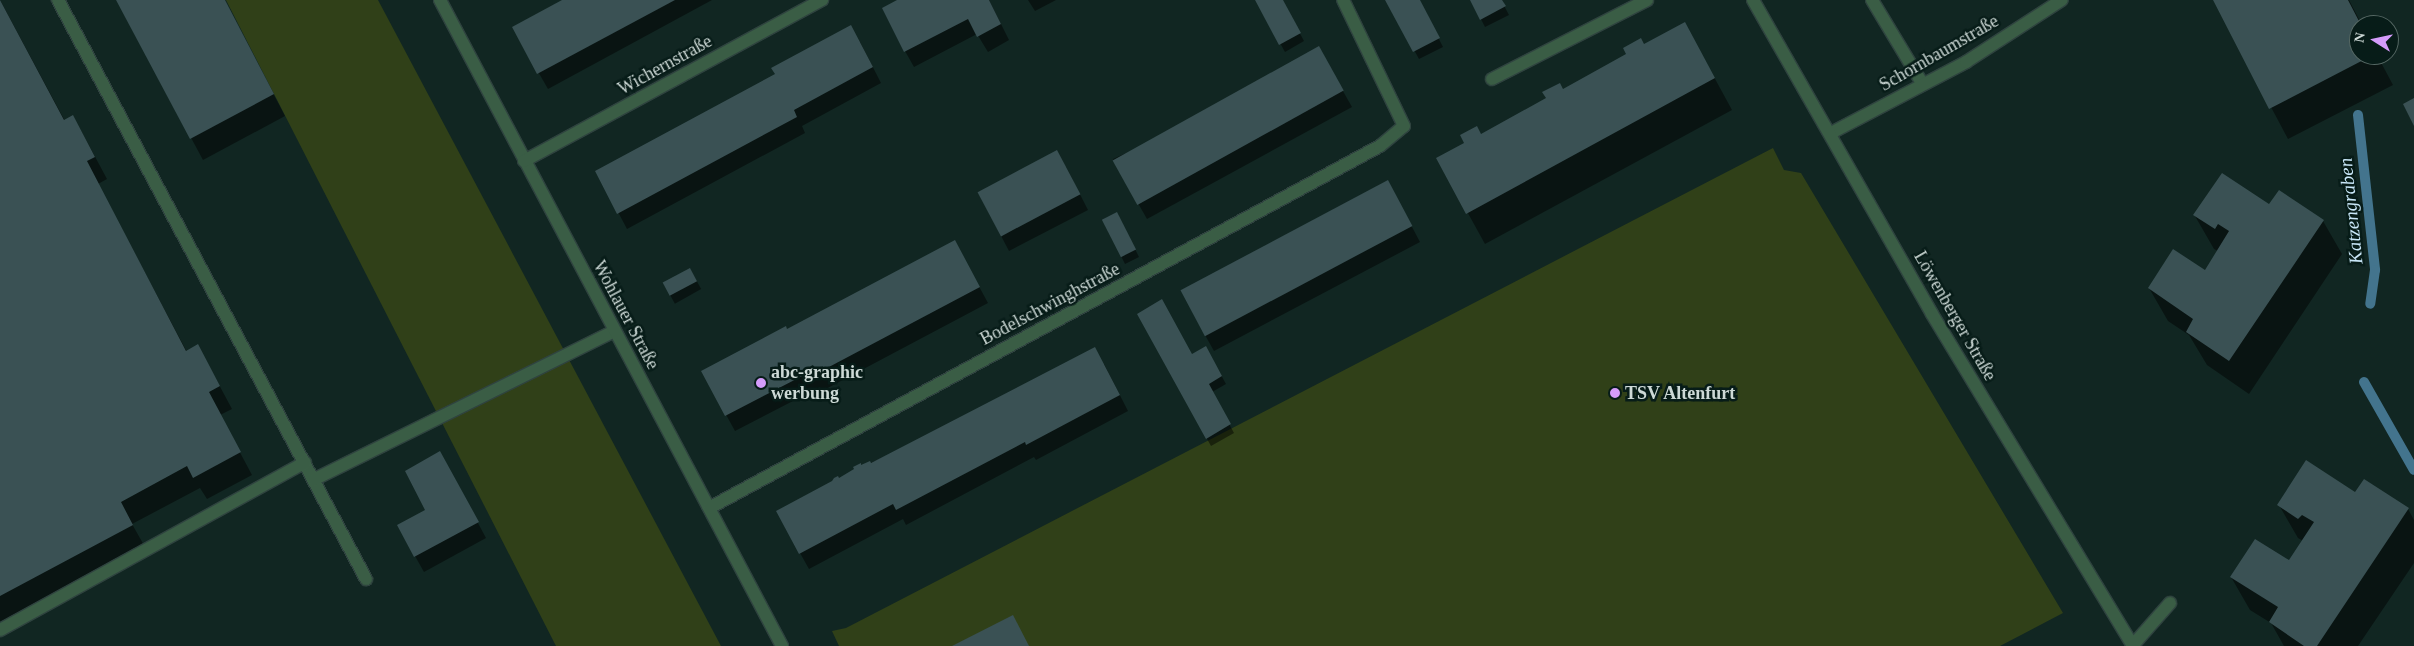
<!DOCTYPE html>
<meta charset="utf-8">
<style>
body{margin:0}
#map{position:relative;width:2414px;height:646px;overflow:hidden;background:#112622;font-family:Georgia,serif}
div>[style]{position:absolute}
.green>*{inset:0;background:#304018}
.shadow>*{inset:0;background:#0007;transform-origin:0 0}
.stream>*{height:10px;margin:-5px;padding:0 5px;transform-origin:5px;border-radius:5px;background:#43748d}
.building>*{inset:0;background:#3a5154;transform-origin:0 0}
.roads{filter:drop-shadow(1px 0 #2f433f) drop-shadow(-1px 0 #2f433f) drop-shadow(0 1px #2f433f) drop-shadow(0 -1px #2f433f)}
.service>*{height:12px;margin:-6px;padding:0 6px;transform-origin:6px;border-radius:6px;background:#3a5d45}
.minor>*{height:12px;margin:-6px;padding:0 6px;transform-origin:6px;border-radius:6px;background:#3a5d45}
.tertiary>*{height:12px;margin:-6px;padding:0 6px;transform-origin:6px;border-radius:6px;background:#3a5d45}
.dots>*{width:14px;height:14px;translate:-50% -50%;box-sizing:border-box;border:2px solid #071c18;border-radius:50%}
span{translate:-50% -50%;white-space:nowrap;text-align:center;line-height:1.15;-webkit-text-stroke:5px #071c18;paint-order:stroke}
.street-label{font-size:18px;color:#cdd9d6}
.poi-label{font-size:18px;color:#cdd9d6;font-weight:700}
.left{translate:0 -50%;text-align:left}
.water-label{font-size:19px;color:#cae8f9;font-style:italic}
.north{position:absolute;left:2349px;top:15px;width:50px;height:50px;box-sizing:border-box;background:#071c18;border:1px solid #566864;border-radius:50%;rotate:280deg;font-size:14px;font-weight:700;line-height:20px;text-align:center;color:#cdd9d6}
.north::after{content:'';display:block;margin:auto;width:18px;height:22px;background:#d59cfb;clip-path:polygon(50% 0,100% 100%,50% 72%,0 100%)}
</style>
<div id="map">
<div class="green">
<div style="clip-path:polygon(226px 0,378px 0,721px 646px,556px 646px)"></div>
<div style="clip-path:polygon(1773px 148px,1784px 170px,1801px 173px,2063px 613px,2000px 646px,839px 646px,832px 631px,846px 628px)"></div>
</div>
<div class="shadow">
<div style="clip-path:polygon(0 0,65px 121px,73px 116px,85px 138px,107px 179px,98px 184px,187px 352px,210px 368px,232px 409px,220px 415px,252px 475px,207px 499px,200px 488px,132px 524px,145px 547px,0 624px)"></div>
<div style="clip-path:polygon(117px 0,224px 0,285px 116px,203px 160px)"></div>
<div style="clip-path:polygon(564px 0,712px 0,548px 89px,513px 28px)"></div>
<div style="clip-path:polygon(899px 0,989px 0,1009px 40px,988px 52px,977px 34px,914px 67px,905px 51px)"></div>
<div style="clip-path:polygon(1028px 0,1056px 0,1035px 11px)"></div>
<div style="clip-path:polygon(1256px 0,1282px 0,1304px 41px,1285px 52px)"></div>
<div style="clip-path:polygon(1387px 0,1419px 0,1443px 47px,1419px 59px)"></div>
<div style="clip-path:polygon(1471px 0,1501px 0,1509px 15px,1485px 27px)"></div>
<div style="clip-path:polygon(2214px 0,2349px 0,2362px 25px,2359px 25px,2359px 55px,2377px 55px,2393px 85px,2288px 139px)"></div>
<div style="clip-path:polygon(860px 42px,881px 83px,802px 126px,805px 133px,627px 229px,597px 172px)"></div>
<div style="clip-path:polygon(1644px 46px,1702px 55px,1732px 110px,1485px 244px,1438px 159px)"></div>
<div style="clip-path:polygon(1327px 63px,1352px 107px,1147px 219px,1113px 159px)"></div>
<div style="clip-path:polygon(1066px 167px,1088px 210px,1009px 251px,978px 192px)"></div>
<div style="clip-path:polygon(1396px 197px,1420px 242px,1214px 351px,1205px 335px)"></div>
<div style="clip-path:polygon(2270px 205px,2323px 221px,2342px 254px,2249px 394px,2207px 365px,2189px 335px,2168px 321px,2149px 288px,2205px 272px,2218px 251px,2214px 249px,2195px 216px)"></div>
<div style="clip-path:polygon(1121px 221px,1139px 257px,1125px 264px,1121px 256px)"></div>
<div style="clip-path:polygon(963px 257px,988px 303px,822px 391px,820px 387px,735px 431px,702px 371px,787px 331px)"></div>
<div style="left:690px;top:269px;width:23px;height:30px;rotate:61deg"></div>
<div style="clip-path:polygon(1138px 314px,1192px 356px,1206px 348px,1226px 384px,1212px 392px,1234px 433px,1211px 446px)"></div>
<div style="clip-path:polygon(1104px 364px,1128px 411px,1036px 460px,1034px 457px,906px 525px,903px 519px,809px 569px,800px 553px,838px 479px,861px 467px)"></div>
<div style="clip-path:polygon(449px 469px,486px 538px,424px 572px,415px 556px,427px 510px)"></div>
<div style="clip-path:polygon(2355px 494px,2408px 509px,2414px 520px,2414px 563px,2358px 646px,2284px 646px,2271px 623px,2250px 610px,2231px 577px,2289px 562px,2303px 541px,2298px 538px,2279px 505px)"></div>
</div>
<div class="stream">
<div style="left:2358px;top:115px;width:156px;rotate:83.7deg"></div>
<div style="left:2375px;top:270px;width:34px;rotate:98deg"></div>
<div style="left:2364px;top:382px;width:101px;rotate:60.4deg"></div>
</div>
<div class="building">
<div style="clip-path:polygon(0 0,64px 120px,73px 115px,95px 157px,87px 161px,186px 351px,198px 344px,220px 386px,209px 392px,241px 452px,193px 478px,187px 466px,121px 502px,133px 525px,0 596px)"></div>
<div style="clip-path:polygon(116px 0,225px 0,274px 94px,190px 139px)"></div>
<div style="clip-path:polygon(562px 0,675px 0,537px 74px,512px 27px)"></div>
<div style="clip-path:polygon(897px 0,989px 0,1001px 24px,977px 37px,968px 19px,904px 52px,882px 8px)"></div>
<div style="clip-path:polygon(1255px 0,1283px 0,1301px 33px,1279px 45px)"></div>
<div style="clip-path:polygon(1385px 0,1420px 0,1440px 38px,1413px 52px)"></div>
<div style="clip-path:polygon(1470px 0,1502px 0,1506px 6px,1480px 20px)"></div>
<div style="clip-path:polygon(2213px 0,2348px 0,2361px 25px,2359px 25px,2359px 55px,2373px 55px,2269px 109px)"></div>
<div style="clip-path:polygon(1685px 22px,1715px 78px,1466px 214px,1436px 158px,1464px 143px,1460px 135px,1477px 126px,1481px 134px,1546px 98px,1542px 92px,1560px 83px,1563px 89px,1626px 54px,1623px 48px,1641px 38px,1644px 44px)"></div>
<div style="clip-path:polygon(851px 25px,873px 67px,794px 110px,797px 117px,617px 214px,595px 171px,775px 74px,771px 68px)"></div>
<div style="left:1319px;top:46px;width:51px;height:236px;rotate:61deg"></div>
<div style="clip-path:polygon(2414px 98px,2414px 126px,2403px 104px)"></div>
<div style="left:1057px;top:150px;width:50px;height:90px;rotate:62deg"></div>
<div style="clip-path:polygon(2222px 173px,2269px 204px,2279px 190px,2324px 220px,2229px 361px,2186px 332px,2193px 319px,2148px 288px,2173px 249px,2205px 270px,2229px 231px,2218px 224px,2215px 229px,2193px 215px)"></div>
<div style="left:1388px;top:180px;width:52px;height:235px;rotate:62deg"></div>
<div style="left:1117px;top:212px;width:42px;height:17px;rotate:63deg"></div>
<div style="clip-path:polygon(955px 240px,980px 287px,812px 376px,810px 372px,725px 416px,701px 371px,786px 326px,787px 329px)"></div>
<div style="left:690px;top:268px;width:15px;height:31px;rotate:62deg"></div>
<div style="clip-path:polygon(1162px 299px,1192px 354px,1206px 346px,1222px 376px,1209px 384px,1231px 424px,1206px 439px,1137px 314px)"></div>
<div style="clip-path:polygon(1095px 347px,1120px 395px,1026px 445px,1025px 442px,896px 510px,893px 504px,799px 554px,776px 511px,832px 481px,834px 478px,838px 476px,839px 478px,854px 469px,853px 467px,861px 463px,861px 465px,870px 461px,871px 463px)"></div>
<div style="clip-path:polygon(440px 451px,479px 522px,414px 557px,397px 525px,425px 510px,405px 471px)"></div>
<div style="clip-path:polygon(2306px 460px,2355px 492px,2364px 479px,2409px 508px,2317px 646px,2304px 646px,2269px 622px,2278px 607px,2230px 577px,2255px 539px,2289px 560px,2314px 522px,2302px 515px,2298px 519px,2277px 505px)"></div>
<div style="clip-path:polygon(1013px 615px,1029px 646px,952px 646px)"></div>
</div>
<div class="roads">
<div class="service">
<div style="left:58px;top:0;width:656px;rotate:61.99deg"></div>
<div style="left:1492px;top:79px;width:174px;rotate:-27deg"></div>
<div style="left:315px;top:479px;width:334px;rotate:-26.3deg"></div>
<div style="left:0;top:630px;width:348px;rotate:-28.8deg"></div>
<div style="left:2133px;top:645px;width:56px;rotate:-48.6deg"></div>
</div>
<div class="minor">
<div style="left:440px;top:0;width:731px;rotate:62.1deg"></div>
<div style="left:1872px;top:0;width:97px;rotate:58.9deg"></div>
<div style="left:1831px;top:133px;width:153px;rotate:-27.7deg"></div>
<div style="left:1966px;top:62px;width:114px;rotate:-32.9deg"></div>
<div style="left:524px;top:161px;width:339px;rotate:-28.4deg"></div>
<div style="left:709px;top:508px;width:762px;rotate:-28.35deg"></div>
<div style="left:1380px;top:146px;width:31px;rotate:-40deg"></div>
<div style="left:1404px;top:126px;width:140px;rotate:-115.8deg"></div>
</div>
<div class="tertiary">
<div style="left:1753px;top:0;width:361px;rotate:60.3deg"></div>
<div style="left:1932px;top:314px;width:388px;rotate:58.8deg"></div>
</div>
</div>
<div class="dots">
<div style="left:761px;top:383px;background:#d59cfb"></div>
<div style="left:1615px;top:393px;background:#d59cfb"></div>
</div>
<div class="street-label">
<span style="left:1939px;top:53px;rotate:-30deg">Schornbaumstraße</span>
<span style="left:665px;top:65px;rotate:-29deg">Wichernstraße</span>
<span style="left:1050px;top:304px;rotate:-28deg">Bodelschwinghstraße</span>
<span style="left:626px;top:315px;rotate:62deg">Wohlauer Straße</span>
<span style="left:1955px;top:316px;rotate:60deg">Löwenberger Straße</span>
</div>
<div class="poi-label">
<span class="left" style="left:771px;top:383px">abc-graphic<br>werbung</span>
<span class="left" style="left:1625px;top:393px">TSV Altenfurt</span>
</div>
<div class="water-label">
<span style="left:2351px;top:211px;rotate:-96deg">Katzengraben</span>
</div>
<div class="north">N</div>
</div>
